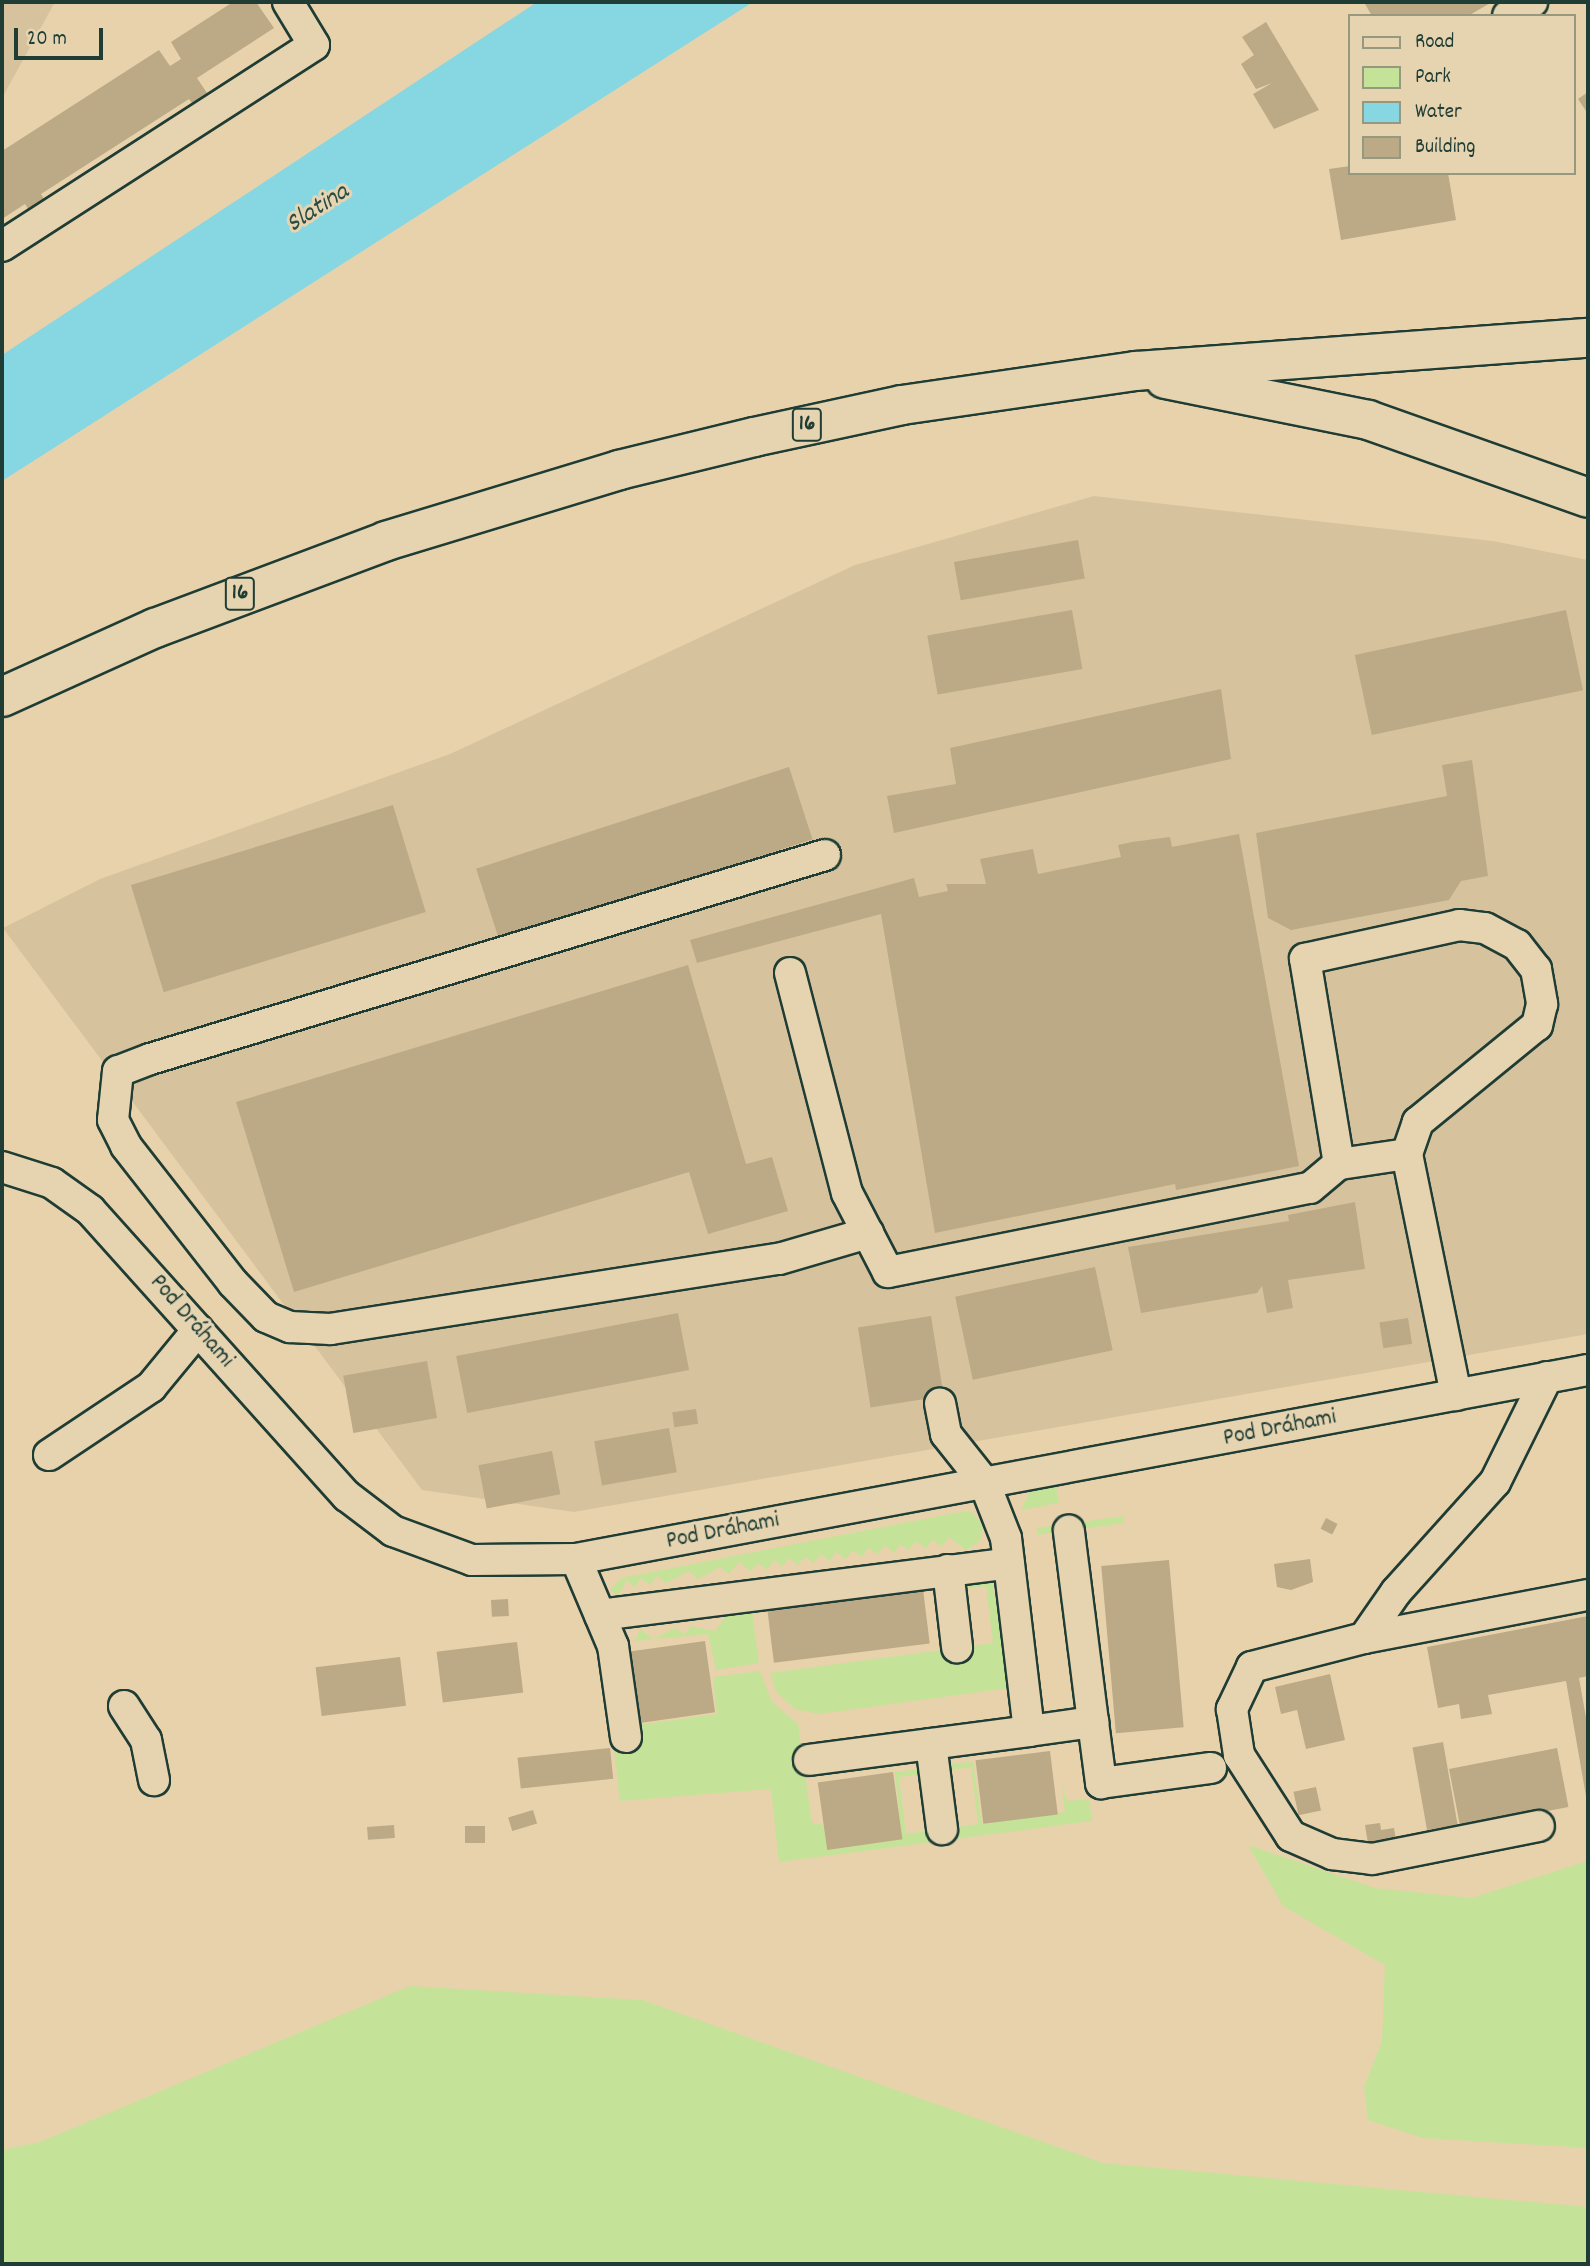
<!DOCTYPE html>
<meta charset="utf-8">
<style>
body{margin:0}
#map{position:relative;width:1590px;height:2266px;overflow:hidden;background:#e8d2ab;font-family:Dekko,sans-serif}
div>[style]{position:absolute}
.built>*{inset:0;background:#d6c39e}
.green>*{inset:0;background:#c5e299;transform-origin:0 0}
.water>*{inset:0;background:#87d7e2}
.building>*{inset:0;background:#bbaa85;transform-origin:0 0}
.roads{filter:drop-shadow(2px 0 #1f3d34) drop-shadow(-2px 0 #1f3d34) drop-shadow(0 2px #1f3d34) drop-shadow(0 -2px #1f3d34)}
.minor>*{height:30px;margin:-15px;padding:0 15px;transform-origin:15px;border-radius:15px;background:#e6d4b1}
.major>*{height:38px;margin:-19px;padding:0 19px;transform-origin:19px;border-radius:19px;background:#e6d4b1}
span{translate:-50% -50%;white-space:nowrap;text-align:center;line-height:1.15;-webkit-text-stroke:6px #e6d4b1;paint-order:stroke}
.shield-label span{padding:2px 5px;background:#e6d4b1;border:2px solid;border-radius:5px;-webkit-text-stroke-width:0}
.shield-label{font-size:23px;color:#1f3d34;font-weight:700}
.street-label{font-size:24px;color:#1f3d34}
.water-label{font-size:26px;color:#294c45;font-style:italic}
.frame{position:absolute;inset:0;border:4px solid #1f3d34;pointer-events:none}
.legend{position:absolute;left:1348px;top:14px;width:228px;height:161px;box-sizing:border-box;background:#e6d4b1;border:2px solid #96987f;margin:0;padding:9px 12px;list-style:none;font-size:21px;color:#1f3d34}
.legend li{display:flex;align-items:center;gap:14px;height:35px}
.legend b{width:35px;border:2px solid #96987f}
.scale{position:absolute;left:14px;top:28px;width:89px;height:32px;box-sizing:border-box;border:4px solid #1f3d34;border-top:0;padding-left:9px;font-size:21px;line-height:24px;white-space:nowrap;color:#1f3d34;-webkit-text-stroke:5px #e6d4b1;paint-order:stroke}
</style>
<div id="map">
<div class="built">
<div style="clip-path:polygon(2px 2px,55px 2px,2px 98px)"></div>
<div style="clip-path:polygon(1094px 496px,1493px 541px,1588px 560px,1588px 1334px,574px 1512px,422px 1490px,3px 928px,100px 879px,450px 754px,855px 565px)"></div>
</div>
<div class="green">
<div style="clip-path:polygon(1055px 1480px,1059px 1503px,1021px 1510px,1030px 1491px)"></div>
<div style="clip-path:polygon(960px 1512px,972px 1512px,983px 1526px,980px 1541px,966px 1550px,949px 1537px,942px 1546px,932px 1540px,926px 1548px,916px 1541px,909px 1550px,900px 1544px,894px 1553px,885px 1545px,878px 1554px,868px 1548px,862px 1557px,852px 1550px,846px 1559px,836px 1552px,830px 1561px,821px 1554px,814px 1563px,805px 1557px,798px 1565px,789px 1558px,782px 1567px,774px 1560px,767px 1570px,758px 1563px,751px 1571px,739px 1562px,729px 1574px,720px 1567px,698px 1579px,689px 1571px,666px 1583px,657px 1576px,650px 1585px,641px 1578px,635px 1587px,626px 1580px,619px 1596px,610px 1590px,621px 1578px)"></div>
<div style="left:1123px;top:1516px;width:7px;height:87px;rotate:82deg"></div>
<div style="clip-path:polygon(992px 1580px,1010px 1688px,818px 1714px,795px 1709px,776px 1692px,770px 1673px,993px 1643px,986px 1586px,964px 1589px,965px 1583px)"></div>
<div style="clip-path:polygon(751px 1603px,759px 1663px,716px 1670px,708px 1634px,635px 1641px,640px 1629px,653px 1639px,675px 1628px,684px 1634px,691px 1626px,715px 1631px,730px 1611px)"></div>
<div style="clip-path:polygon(760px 1671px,772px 1702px,798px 1724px,812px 1823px,902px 1839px,895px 1772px,919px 1769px,921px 1774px,899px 1777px,906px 1834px,978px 1824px,971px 1767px,949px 1770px,950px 1764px,973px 1762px,982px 1824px,1065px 1812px,1062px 1785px,1067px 1801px,1089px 1799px,1092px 1821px,779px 1862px,771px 1789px,620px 1801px,613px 1739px,638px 1725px,717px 1714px,713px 1677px)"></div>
<div style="clip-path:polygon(1248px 1845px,1375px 1888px,1471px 1898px,1588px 1861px,1588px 2148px,1423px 2138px,1368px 2120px,1364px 2087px,1382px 2041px,1385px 1965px,1283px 1906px)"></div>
<div style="clip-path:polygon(410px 1986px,642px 2000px,1103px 2163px,1588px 2207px,1588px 2264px,2px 2264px,2px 2150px,40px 2142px)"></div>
</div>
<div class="water">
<div style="clip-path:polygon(537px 2px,753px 2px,2px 481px,2px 355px)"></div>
</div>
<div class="building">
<div style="clip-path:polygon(233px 2px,256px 2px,274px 28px,197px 78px,209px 96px,194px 106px,189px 99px,41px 194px,46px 202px,30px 212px,25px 204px,2px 219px,2px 151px,159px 50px,170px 66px,181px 59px,171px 42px)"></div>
<div style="clip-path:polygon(1364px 2px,1492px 2px,1468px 16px,1372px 16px)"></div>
<div style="clip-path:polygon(1266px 22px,1319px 110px,1274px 129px,1253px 94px,1272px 83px,1256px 89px,1241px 64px,1254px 55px,1242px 37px)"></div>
<div style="clip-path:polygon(1588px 92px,1588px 114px,1578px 99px)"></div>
<div style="clip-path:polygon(1350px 166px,1350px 173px,1448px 173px,1456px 220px,1341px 240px,1329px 169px)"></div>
<div style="left:1078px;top:540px;width:39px;height:126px;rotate:80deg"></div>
<div style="left:1072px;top:610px;width:60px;height:147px;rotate:80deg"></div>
<div style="left:1566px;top:610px;width:82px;height:216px;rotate:78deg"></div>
<div style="clip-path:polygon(1221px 689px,1231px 759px,894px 833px,887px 796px,956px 784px,950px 748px)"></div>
<div style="clip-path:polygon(1472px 760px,1488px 876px,1461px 881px,1449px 900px,1291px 930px,1268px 918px,1256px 833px,1447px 796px,1442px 765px)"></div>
<div style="left:789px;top:767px;width:76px;height:329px;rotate:72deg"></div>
<div style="left:393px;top:805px;width:112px;height:274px;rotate:73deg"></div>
<div style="clip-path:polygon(1239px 834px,1299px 1166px,1176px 1190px,1175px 1184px,935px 1233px,881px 914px,697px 963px,690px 940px,914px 878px,919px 897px,948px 891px,946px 884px,986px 884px,980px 859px,1033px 849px,1038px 874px,1121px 857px,1118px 845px,1132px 842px,1170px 837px,1172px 847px)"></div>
<div style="clip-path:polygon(688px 965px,746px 1164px,772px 1157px,788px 1211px,708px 1234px,689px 1172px,294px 1292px,236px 1102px)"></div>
<div style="clip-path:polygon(1355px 1202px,1365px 1269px,1288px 1280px,1293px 1308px,1267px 1313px,1262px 1286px,1257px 1293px,1141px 1313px,1128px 1247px,1289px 1221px,1288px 1215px)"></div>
<div style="left:1095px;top:1267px;width:85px;height:143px;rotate:78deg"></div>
<div style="left:678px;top:1313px;width:58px;height:226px;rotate:79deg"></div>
<div style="left:931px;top:1316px;width:81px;height:74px;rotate:81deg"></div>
<div style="left:1408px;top:1318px;width:26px;height:29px;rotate:81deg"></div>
<div style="left:427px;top:1361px;width:58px;height:85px;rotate:80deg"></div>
<div style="left:696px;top:1409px;width:15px;height:24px;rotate:82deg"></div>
<div style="left:669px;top:1428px;width:45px;height:76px;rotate:80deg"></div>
<div style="left:552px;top:1451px;width:44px;height:75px;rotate:79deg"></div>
<div style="left:1326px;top:1518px;width:13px;height:12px;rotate:27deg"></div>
<div style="clip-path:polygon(1310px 1559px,1313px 1582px,1291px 1590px,1277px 1587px,1274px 1564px)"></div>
<div style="left:1169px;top:1560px;width:168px;height:68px;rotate:85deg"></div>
<div style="left:923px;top:1589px;width:55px;height:157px;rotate:83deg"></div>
<div style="left:508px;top:1599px;width:17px;height:17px;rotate:87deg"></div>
<div style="clip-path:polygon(1588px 1616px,1588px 1676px,1579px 1678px,1588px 1729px,1587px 1802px,1566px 1681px,1488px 1695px,1492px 1714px,1461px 1719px,1459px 1704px,1438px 1708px,1427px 1647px)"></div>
<div style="left:705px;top:1641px;width:72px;height:76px;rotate:82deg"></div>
<div style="left:517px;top:1642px;width:51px;height:81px;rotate:83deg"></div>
<div style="left:400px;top:1657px;width:49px;height:85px;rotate:83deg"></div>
<div style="clip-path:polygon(1330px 1674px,1345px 1740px,1306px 1749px,1297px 1710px,1281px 1714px,1275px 1687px)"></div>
<div style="left:1443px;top:1742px;width:84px;height:31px;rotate:80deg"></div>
<div style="left:610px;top:1748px;width:31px;height:93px;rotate:84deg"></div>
<div style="left:1557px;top:1748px;width:60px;height:110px;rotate:79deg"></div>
<div style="left:1050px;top:1751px;width:64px;height:75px;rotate:83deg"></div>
<div style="left:893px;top:1772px;width:68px;height:76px;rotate:82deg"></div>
<div style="left:1316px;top:1787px;width:24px;height:23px;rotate:78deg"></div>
<div style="left:533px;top:1810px;width:14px;height:26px;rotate:73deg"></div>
<div style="clip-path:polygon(1380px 1823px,1381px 1830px,1394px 1828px,1396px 1840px,1368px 1844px,1365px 1825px)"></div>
<div style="left:394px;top:1825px;width:13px;height:27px;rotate:86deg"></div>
<div style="left:465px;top:1826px;width:20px;height:17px"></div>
</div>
<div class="roads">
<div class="minor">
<div style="left:1508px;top:16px;width:28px;rotate:-30deg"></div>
<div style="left:2px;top:246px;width:371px;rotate:-32.8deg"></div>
<div style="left:314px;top:45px;width:50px;rotate:-121.2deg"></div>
<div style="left:825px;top:855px;width:705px;rotate:163.18deg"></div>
<div style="left:150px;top:1059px;width:34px;rotate:159deg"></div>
<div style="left:118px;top:1071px;width:49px;rotate:95.8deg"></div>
<div style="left:113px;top:1120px;width:29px;rotate:63deg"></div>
<div style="left:126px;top:1146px;width:174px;rotate:52deg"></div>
<div style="left:233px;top:1283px;width:47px;rotate:45.9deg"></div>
<div style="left:266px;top:1317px;width:26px;rotate:23deg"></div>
<div style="left:290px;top:1327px;width:40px;rotate:2.9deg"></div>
<div style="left:330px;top:1329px;width:454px;rotate:-8.9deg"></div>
<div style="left:779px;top:1259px;width:93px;rotate:-16.3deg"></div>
<div style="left:790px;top:973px;width:227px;rotate:75.5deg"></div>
<div style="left:847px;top:1193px;width:89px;rotate:62.6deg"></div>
<div style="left:888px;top:1272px;width:430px;rotate:-11.3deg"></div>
<div style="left:1310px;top:1188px;width:38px;rotate:-40deg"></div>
<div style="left:1407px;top:1154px;width:69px;rotate:171.6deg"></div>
<div style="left:1339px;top:1164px;width:208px;rotate:-99.4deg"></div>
<div style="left:1305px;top:959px;width:158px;rotate:-12.4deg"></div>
<div style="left:1459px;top:925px;width:26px;rotate:7deg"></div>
<div style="left:1485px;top:928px;width:36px;rotate:28deg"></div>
<div style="left:1517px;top:945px;width:31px;rotate:52deg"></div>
<div style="left:1536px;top:969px;width:36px;rotate:80deg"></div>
<div style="left:1542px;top:1004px;width:22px;rotate:103deg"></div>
<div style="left:1537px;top:1025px;width:154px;rotate:140.8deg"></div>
<div style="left:1418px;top:1122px;width:34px;rotate:109deg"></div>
<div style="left:1407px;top:1154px;width:246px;rotate:78.5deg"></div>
<div style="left:2px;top:1167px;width:52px;rotate:17.7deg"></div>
<div style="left:52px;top:1183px;width:47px;rotate:35.4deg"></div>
<div style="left:90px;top:1210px;width:385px;rotate:48.1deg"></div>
<div style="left:347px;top:1496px;width:58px;rotate:37.3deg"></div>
<div style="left:393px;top:1531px;width:84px;rotate:20.2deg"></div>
<div style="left:472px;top:1560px;width:104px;rotate:-0.6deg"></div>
<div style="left:576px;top:1559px;width:1029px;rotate:-10.58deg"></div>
<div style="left:1547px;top:1377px;width:117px;rotate:116.3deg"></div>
<div style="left:1495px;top:1482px;width:148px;rotate:132deg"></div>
<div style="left:1396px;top:1592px;width:56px;rotate:124.8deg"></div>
<div style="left:1364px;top:1638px;width:228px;rotate:-10.9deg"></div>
<div style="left:49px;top:1455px;width:123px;rotate:-33.7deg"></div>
<div style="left:151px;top:1387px;width:74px;rotate:-50.5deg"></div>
<div style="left:576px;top:1559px;width:95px;rotate:67deg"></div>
<div style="left:613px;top:1646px;width:92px;rotate:81.9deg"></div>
<div style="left:948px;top:1570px;width:78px;rotate:83.3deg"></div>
<div style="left:600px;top:1615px;width:412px;rotate:-7.2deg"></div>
<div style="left:1364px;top:1638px;width:116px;rotate:165.5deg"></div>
<div style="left:1252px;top:1667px;width:47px;rotate:115.5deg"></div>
<div style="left:1232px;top:1709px;width:47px;rotate:81.3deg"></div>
<div style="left:1239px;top:1755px;width:96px;rotate:57.3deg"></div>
<div style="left:1291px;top:1836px;width:45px;rotate:23.7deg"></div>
<div style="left:1332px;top:1854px;width:40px;rotate:7.1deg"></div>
<div style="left:1372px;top:1859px;width:170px;rotate:-11.2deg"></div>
<div style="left:124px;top:1706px;width:40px;rotate:57.1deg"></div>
<div style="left:146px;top:1740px;width:41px;rotate:78.7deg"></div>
<div style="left:1093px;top:1722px;width:62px;rotate:82.5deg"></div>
<div style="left:1101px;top:1783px;width:111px;rotate:-7.8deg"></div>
<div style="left:1029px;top:1731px;width:65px;rotate:-8deg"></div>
<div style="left:1093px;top:1722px;width:193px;rotate:-97.2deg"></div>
<div style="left:931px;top:1744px;width:86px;rotate:82.6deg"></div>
<div style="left:809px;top:1760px;width:222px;rotate:-7.5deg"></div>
<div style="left:1029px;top:1731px;width:194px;rotate:-96.8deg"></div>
<div style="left:1006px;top:1538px;width:60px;rotate:-111.4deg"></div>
<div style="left:984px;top:1482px;width:61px;rotate:-128.4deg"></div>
<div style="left:946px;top:1434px;width:31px;rotate:-101deg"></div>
</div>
<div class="major">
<div style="left:1165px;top:379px;width:207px;rotate:11.4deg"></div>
<div style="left:1368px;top:420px;width:233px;rotate:19.5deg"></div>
<div style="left:2px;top:697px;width:168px;rotate:-24.3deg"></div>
<div style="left:155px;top:628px;width:247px;rotate:-20.6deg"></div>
<div style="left:386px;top:541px;width:244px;rotate:-16.9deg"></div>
<div style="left:619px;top:470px;width:139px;rotate:-13.7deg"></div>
<div style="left:754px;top:437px;width:151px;rotate:-12.2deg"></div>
<div style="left:902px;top:405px;width:236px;rotate:-8.3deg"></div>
<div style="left:1136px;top:371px;width:453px;rotate:-4.2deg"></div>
</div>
</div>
<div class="shield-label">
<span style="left:807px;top:425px">16</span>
<span style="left:240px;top:594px">16</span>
</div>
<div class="street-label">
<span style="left:191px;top:1322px;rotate:49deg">Pod Dráhami</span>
<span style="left:1280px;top:1429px;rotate:-11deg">Pod Dráhami</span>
<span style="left:723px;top:1532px;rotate:-11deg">Pod Dráhami</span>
</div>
<div class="water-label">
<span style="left:318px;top:209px;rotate:-33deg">Slatina</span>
</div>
<div class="frame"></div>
<ul class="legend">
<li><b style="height:9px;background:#e6d4b1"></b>Road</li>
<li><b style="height:19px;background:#c5e299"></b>Park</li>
<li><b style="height:19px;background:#87d7e2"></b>Water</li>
<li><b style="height:19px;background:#bbaa85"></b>Building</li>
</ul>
<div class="scale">20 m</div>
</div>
